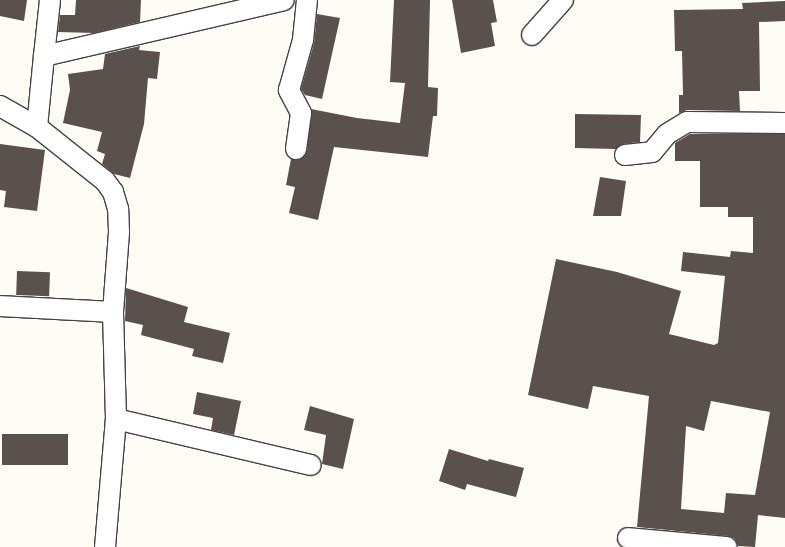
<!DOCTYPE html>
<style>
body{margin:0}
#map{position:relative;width:785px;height:547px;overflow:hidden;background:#fffcf5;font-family:"Playfair Display",serif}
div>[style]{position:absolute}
.building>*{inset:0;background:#5b514c;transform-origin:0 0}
.roads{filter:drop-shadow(1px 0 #444) drop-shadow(-1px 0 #444) drop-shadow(0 1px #444) drop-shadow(0 -1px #444)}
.minor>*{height:20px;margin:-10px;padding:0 10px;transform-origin:10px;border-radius:10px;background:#fff}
span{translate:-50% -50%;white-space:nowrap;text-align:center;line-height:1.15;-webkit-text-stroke:4px #fff;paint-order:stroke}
</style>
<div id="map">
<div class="building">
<div style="clip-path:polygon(0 0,27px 0,24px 21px,0 16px)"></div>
<div style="clip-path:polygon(76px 0,141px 0,140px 22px,94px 33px,58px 32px,60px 15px,75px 15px)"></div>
<div style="clip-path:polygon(394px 0,430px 0,428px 87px,438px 88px,437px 116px,433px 116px,428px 157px,334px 147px,318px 220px,289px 213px,295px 187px,286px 185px,291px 159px,301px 159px,307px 151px,311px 109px,357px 118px,400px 123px,405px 83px,390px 82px)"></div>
<div style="clip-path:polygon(452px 0,493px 0,497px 22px,491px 23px,495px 46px,461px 53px)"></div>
<div style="clip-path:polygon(785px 1px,785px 21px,759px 22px,760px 91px,739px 91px,740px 111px,687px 110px,679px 113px,679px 95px,683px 95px,682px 51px,675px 51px,674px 10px,743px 9px,742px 3px)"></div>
<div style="clip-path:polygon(317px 14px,340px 18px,322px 99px,305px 95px,301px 89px,314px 43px)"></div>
<div style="clip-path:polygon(140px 46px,139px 50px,160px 52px,157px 79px,148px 78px,144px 124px,130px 178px,114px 174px,102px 164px,105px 154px,97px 151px,102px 132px,63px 123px,70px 90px,68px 74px,103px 69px,105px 54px)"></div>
<div style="clip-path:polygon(575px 114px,641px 115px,640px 142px,623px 144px,616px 149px,575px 148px)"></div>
<div style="clip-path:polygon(evenodd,690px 134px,785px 134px,785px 518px,758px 515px,755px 547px,738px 546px,734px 538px,728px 536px,637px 527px,649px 396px,593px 386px,588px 409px,528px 395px,556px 259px,617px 272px,681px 291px,669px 334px,714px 345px,718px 343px,725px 276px,681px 271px,683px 252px,730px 257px,731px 251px,753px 253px,753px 217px,728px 217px,728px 207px,700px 207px,700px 161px,675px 161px,675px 143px,690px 134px,711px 401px,770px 412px,755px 495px,726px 493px,724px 513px,681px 509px,686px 426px,704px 431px,711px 401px)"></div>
<div style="clip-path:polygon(0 144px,45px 150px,37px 211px,4px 207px,6px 191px,0 190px)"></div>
<div style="clip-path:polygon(600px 177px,626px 181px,621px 216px,593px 216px)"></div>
<div style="left:17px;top:271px;width:33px;height:24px;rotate:2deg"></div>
<div style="clip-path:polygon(126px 288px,188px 307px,184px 322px,230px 333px,223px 363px,192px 356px,194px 349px,141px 335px,143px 325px,125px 321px)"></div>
<div style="clip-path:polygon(197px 392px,241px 401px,234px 435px,211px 430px,213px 418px,193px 414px)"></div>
<div style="clip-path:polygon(310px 406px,354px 419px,343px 469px,322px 464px,326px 435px,304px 430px)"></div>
<div style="left:2px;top:434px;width:66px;height:31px"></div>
<div style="clip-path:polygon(449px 449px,488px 461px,489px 459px,524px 468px,516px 497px,467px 484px,465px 490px,439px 481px)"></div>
</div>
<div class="roads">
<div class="minor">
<div style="left:532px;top:35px;width:47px;rotate:-48.5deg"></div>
<div style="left:44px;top:56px;width:56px;rotate:-83.9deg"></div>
<div style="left:0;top:106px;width:43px;rotate:29.6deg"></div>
<div style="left:296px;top:149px;width:36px;rotate:-82deg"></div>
<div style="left:301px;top:113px;width:26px;rotate:-118deg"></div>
<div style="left:289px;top:90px;width:52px;rotate:-74.4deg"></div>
<div style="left:303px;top:40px;width:40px;rotate:-84.3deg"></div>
<div style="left:625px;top:155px;width:27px;rotate:-6deg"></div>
<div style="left:652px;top:152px;width:23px;rotate:-50deg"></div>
<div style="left:667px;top:134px;width:23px;rotate:-31deg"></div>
<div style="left:687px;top:122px;width:98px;rotate:0.6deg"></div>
<div style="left:0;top:306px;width:113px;rotate:3deg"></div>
<div style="left:116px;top:419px;width:200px;rotate:13.3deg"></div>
<div style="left:628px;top:538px;width:99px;rotate:5.2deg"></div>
<div style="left:105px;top:547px;width:128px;rotate:-85.1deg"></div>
<div style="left:116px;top:419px;width:107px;rotate:-91.6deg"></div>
<div style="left:113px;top:312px;width:80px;rotate:-85.7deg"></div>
<div style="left:119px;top:232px;width:23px;rotate:-92deg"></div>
<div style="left:118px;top:209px;width:18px;rotate:-106deg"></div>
<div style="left:113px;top:192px;width:14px;rotate:-126deg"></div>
<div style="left:105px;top:181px;width:87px;rotate:-141.5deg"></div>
<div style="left:37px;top:127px;width:71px;rotate:-84.4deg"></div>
<div style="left:44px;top:56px;width:246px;rotate:-13.1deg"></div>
</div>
</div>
</div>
